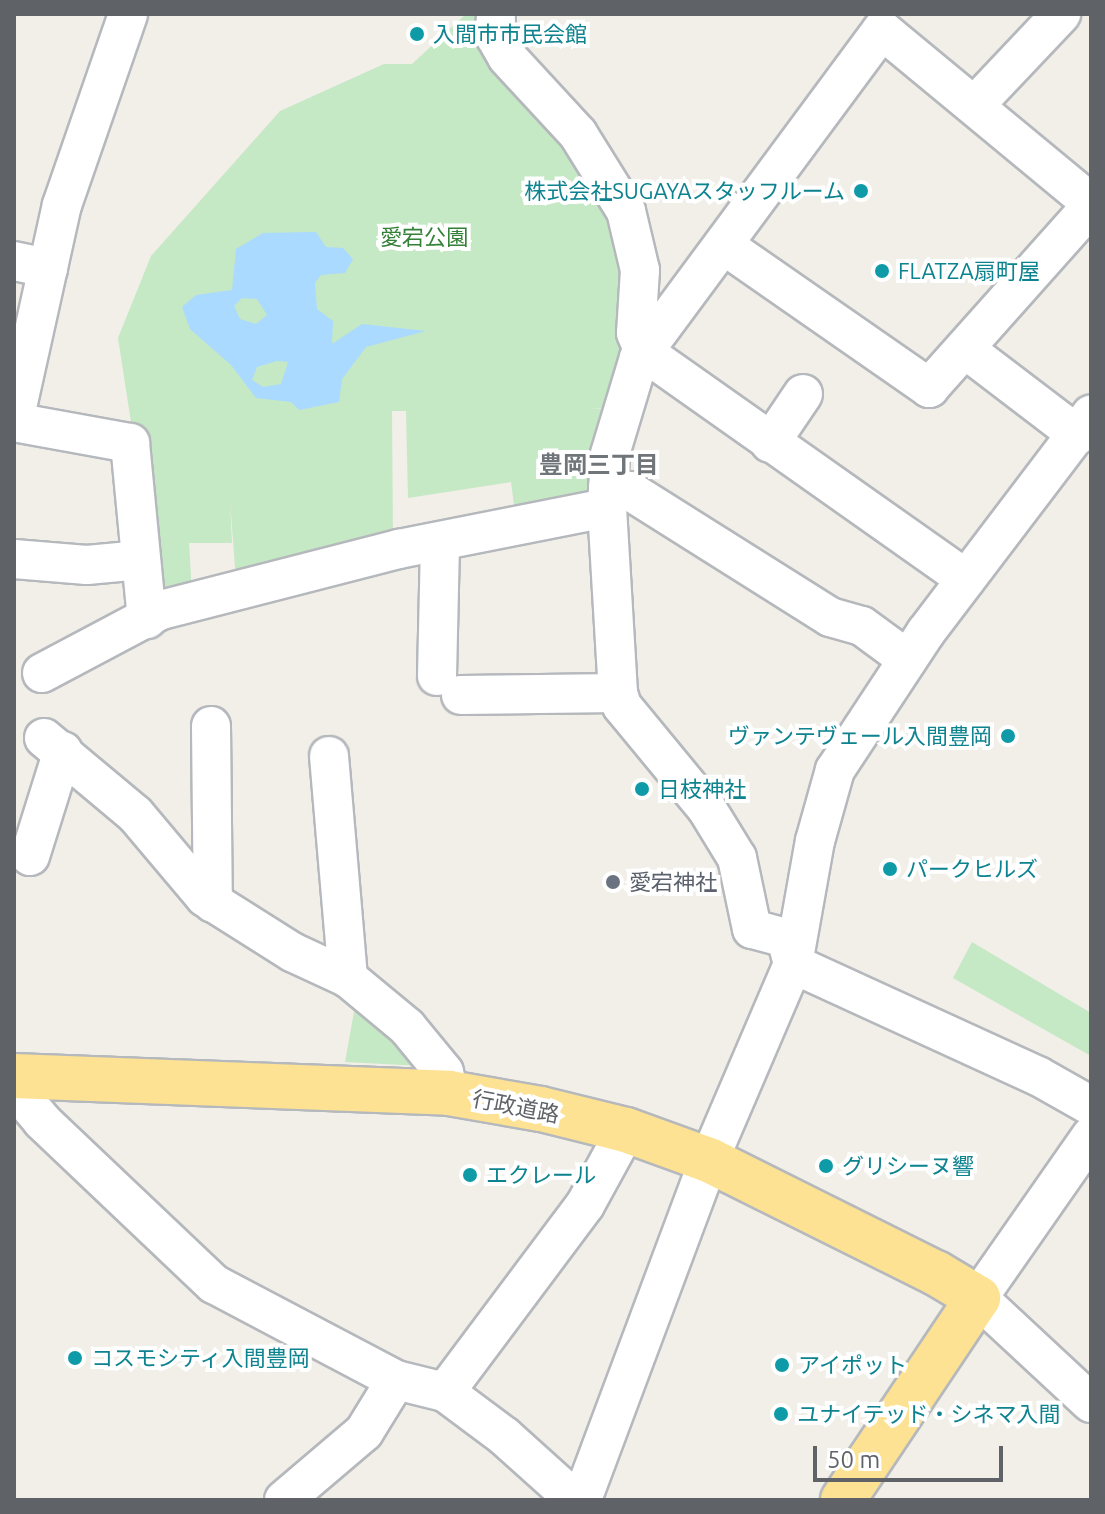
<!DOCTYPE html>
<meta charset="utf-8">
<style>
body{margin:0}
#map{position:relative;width:1105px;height:1514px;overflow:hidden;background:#f1efe8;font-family:Ubuntu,"Noto Sans JP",sans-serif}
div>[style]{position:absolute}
.green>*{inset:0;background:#c5e8c5}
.water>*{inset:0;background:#aadaff}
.roads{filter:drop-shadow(2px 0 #b5b8bc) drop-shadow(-2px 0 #b5b8bc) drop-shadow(0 2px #b5b8bc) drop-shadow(0 -2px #b5b8bc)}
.minor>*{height:38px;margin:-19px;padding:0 19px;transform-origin:19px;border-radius:19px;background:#fff}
.highway>*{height:44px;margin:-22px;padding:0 22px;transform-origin:22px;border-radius:22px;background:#fde293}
.dots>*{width:22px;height:22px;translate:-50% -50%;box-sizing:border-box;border:4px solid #fff;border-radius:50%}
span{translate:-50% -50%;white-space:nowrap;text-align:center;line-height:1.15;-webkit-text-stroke:8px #fff;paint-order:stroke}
.culture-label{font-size:22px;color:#0d838f}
.left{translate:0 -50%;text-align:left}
.right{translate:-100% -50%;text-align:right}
.park-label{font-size:22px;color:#348238}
.worship-label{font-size:22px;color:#5b616d}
.street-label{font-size:22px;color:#5f6368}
.neighbourhood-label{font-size:24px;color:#70757a;font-weight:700}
.frame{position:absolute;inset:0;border:16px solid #5f6368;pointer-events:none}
.scale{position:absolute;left:813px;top:1446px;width:190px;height:36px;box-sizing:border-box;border:4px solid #5f6368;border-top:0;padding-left:10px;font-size:24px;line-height:28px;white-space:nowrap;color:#5f6368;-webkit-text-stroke:6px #fff;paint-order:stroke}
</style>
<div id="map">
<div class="green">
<div style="clip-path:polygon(466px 14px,487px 14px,598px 186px,634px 287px,607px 408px,591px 409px,607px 409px,600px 494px,516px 520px,511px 482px,408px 498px,406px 411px,392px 411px,393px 543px,236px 580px,230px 501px,232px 543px,189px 543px,192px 594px,159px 603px,118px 338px,151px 256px,280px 111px,384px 64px,412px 64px)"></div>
<div style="clip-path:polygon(972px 942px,1091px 1013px,1091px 1056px,953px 978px)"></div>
<div style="clip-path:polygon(354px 1012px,377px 1012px,422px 1066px,345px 1062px)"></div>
</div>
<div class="water">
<div style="clip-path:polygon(evenodd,316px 232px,326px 247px,343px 248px,353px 259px,345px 273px,321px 275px,315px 283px,317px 309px,333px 321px,332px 344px,362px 324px,426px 331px,366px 347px,342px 379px,339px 402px,299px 410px,291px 402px,256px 398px,231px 365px,190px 329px,182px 307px,196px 295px,232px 290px,236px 249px,263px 233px,316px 232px,242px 298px,257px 299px,267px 315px,256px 324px,240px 319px,234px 306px,242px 298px,316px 232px,277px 361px,288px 362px,281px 384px,263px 387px,252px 380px,257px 367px,277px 361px)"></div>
</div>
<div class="roads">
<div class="minor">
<div style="left:496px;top:14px;width:22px;rotate:93deg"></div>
<div style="left:495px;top:36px;width:24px;rotate:60deg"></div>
<div style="left:507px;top:57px;width:105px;rotate:47.3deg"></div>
<div style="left:578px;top:134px;width:91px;rotate:58.1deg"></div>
<div style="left:626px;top:211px;width:61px;rotate:76.7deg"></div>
<div style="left:640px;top:270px;width:63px;rotate:93.6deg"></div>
<div style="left:636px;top:333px;width:21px;rotate:67deg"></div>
<div style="left:644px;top:352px;width:394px;rotate:35.2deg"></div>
<div style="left:976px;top:104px;width:124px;rotate:-46.6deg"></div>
<div style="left:725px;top:246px;width:249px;rotate:34.8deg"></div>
<div style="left:929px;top:388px;width:244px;rotate:-48.3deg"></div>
<div style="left:14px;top:261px;width:35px;rotate:12deg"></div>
<div style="left:965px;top:349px;width:142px;rotate:37.3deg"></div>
<div style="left:14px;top:421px;width:221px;rotate:-77.5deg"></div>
<div style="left:62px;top:205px;width:202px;rotate:-70.9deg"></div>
<div style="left:14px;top:422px;width:118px;rotate:10.3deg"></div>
<div style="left:130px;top:443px;width:177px;rotate:84.5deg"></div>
<div style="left:770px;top:443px;width:59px;rotate:-56deg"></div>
<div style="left:608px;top:488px;width:22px;rotate:8deg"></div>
<div style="left:630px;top:491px;width:236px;rotate:32.2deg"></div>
<div style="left:830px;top:617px;width:33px;rotate:16deg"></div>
<div style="left:862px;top:626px;width:56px;rotate:36.3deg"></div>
<div style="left:14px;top:559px;width:73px;rotate:4.7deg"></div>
<div style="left:87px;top:565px;width:54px;rotate:-5.3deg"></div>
<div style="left:42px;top:673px;width:135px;rotate:-27.9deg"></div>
<div style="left:161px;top:610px;width:246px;rotate:-14.4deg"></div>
<div style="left:399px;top:549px;width:212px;rotate:-11.2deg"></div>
<div style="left:437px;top:676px;width:134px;rotate:-88.7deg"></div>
<div style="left:461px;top:695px;width:157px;rotate:-0.7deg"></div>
<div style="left:211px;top:726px;width:177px;rotate:89.4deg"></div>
<div style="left:44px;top:738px;width:119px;rotate:39.9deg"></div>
<div style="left:135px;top:814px;width:109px;rotate:49.9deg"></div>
<div style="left:205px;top:897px;width:103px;rotate:32.3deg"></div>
<div style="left:292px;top:952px;width:62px;rotate:24.9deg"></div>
<div style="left:348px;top:978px;width:77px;rotate:39.7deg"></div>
<div style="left:407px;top:1027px;width:58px;rotate:50.6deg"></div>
<div style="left:444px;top:1072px;width:22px;rotate:77deg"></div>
<div style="left:329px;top:756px;width:223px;rotate:85.1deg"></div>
<div style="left:30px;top:856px;width:110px;rotate:-72.6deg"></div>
<div style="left:793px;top:964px;width:27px;rotate:-105deg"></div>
<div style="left:786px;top:938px;width:35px;rotate:-165deg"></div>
<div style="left:752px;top:929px;width:73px;rotate:-101.9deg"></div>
<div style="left:737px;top:858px;width:57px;rotate:-121.5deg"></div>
<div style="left:707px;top:809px;width:134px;rotate:-129.5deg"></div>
<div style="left:622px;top:706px;width:14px;rotate:-107deg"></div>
<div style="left:618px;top:693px;width:185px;rotate:-93.4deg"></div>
<div style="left:607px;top:508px;width:54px;rotate:-86.8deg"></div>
<div style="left:610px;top:454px;width:100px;rotate:-73.2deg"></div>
<div style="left:639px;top:358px;width:408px;rotate:-53.5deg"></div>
<div style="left:882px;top:30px;width:271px;rotate:39.6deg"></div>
<div style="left:793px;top:964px;width:269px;rotate:24.6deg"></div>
<div style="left:1038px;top:1076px;width:61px;rotate:29.5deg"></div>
<div style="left:21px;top:1076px;width:22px;rotate:85deg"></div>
<div style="left:23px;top:1098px;width:30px;rotate:50deg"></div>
<div style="left:42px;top:1121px;width:237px;rotate:43.5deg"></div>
<div style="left:214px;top:1284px;width:206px;rotate:27.8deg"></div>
<div style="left:396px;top:1380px;width:50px;rotate:13.8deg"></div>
<div style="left:445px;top:1392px;width:74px;rotate:36.7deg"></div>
<div style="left:504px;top:1436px;width:91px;rotate:41.9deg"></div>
<div style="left:572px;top:1497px;width:12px;rotate:-14deg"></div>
<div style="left:1091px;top:1136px;width:198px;rotate:124.9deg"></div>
<div style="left:978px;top:1298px;width:154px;rotate:42.9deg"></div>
<div style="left:445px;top:1392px;width:234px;rotate:-53.2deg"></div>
<div style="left:585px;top:1205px;width:85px;rotate:-61.3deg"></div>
<div style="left:584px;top:1494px;width:357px;rotate:-69.5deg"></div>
<div style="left:709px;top:1160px;width:213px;rotate:-66.8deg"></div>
<div style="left:793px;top:964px;width:125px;rotate:-79.9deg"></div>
<div style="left:815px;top:841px;width:74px;rotate:-74.3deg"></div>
<div style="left:835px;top:770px;width:165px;rotate:-56.6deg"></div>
<div style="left:926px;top:632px;width:273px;rotate:-52.8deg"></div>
<div style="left:284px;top:1500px;width:105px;rotate:-40.4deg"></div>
<div style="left:364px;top:1432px;width:61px;rotate:-58.4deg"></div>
</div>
<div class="highway">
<div style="left:14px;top:1076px;width:435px;rotate:2.2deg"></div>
<div style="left:449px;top:1093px;width:93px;rotate:9.9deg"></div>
<div style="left:541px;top:1109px;width:88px;rotate:13.9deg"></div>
<div style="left:626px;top:1130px;width:88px;rotate:19.9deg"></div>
<div style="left:709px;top:1160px;width:254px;rotate:26.5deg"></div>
<div style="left:936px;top:1273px;width:49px;rotate:30.8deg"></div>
<div style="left:978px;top:1298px;width:243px;rotate:123.8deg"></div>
</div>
</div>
<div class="dots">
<div style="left:417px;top:34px;background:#0f9aa8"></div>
<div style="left:861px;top:191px;background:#0f9aa8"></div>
<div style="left:882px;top:271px;background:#0f9aa8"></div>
<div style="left:1008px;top:736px;background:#0f9aa8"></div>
<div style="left:642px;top:789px;background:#0f9aa8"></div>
<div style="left:890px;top:869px;background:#0f9aa8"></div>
<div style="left:613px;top:882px;background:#6b7280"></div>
<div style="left:826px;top:1166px;background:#0f9aa8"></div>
<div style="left:470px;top:1175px;background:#0f9aa8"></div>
<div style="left:75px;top:1358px;background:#0f9aa8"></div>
<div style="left:782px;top:1365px;background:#0f9aa8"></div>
<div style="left:781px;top:1414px;background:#0f9aa8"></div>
</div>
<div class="culture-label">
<span class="left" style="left:433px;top:34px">入間市市民会館</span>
<span class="right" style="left:845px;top:191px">株式会社SUGAYAスタッフルーム</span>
<span class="left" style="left:898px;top:271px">FLATZA扇町屋</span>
<span class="right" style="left:992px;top:736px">ヴァンテヴェール入間豊岡</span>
<span class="left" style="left:658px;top:789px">日枝神社</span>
<span class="left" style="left:906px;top:869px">パークヒルズ</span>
<span class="left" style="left:842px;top:1166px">グリシーヌ響</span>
<span class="left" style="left:486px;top:1175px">エクレール</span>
<span class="left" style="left:91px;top:1358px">コスモシティ入間豊岡</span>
<span class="left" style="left:798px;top:1365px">アイポット</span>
<span class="left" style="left:797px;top:1414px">ユナイテッド・シネマ入間</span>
</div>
<div class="park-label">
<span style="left:424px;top:237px">愛宕公園</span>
</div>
<div class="worship-label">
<span class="left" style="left:629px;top:882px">愛宕神社</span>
</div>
<div class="street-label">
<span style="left:516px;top:1106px;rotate:11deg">行政道路</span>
</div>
<div class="neighbourhood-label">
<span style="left:599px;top:465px">豊岡三丁目</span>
</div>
<div class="frame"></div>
<div class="scale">50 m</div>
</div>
